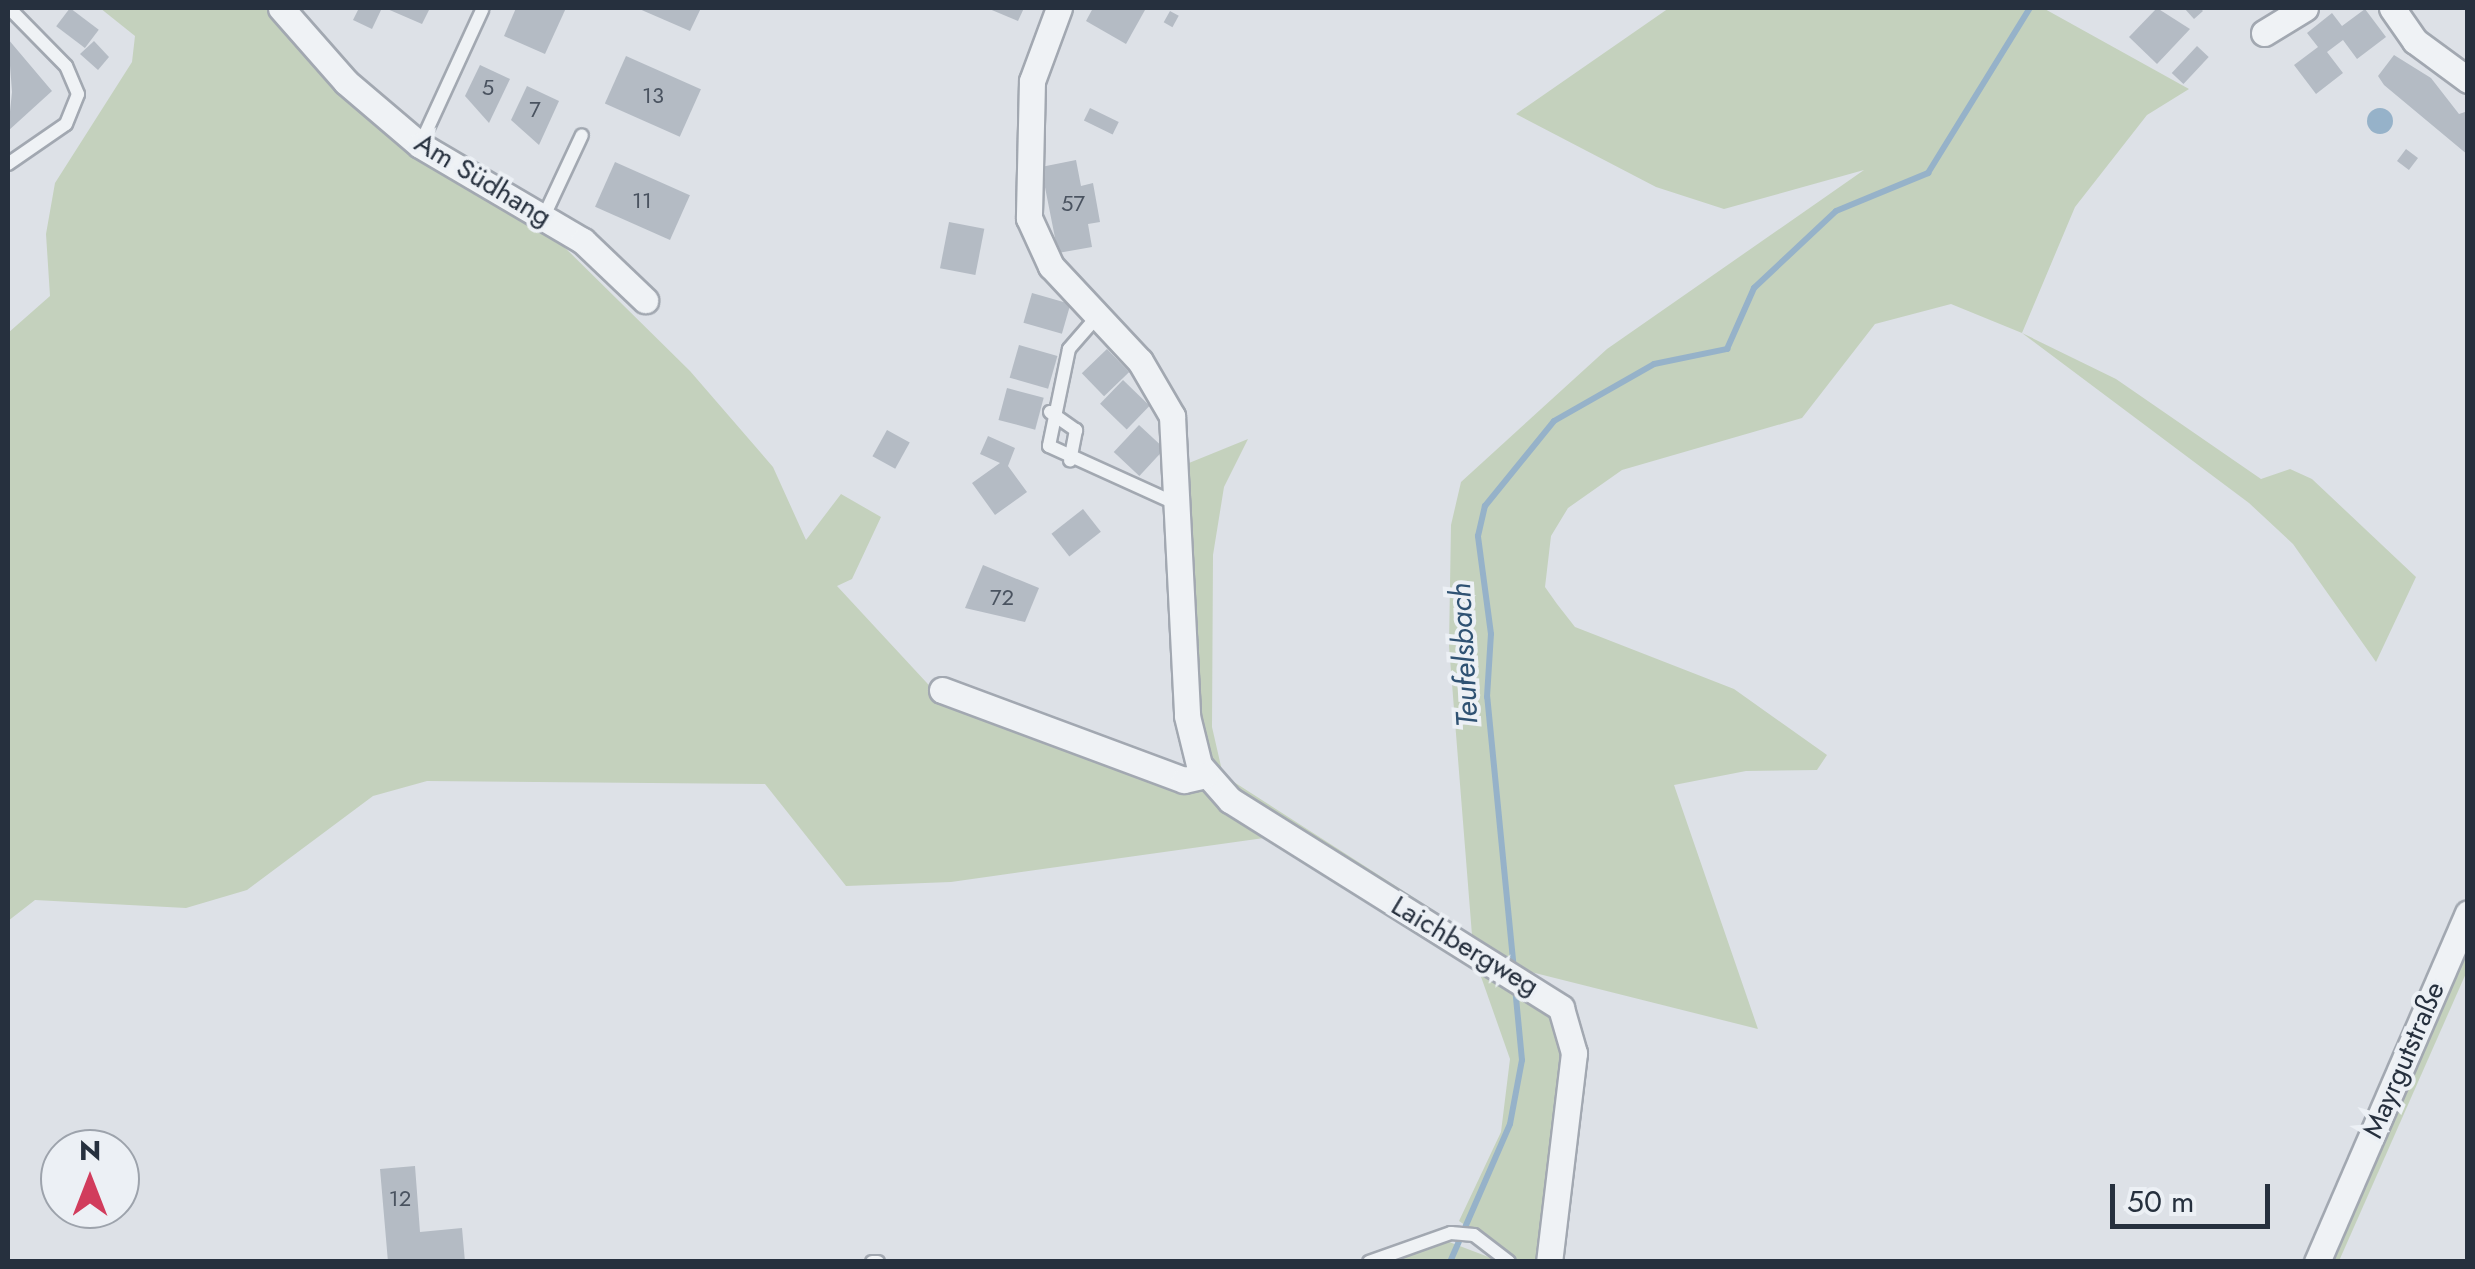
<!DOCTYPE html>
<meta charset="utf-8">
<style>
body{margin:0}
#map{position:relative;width:2475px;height:1269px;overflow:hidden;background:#dde1e7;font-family:Jost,sans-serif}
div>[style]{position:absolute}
.green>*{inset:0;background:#c4d1bd}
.water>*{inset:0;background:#96b2c9}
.round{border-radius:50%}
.stream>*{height:6px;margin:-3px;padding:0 3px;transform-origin:3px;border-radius:3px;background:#96b2c9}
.building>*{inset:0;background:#b4bbc4;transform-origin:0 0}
.roads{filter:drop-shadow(2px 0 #a2a8b1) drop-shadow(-2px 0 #a2a8b1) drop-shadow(0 2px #a2a8b1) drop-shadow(0 -2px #a2a8b1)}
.lane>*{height:12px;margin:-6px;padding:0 6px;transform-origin:6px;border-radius:6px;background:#eff2f5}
.street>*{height:25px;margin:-12.5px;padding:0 12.5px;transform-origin:12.5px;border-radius:12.5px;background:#eff2f5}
span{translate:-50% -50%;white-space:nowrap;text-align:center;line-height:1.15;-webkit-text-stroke:8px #ecf0f5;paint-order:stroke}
.number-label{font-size:22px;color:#4a5360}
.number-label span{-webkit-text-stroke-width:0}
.street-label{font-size:28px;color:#26303e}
.water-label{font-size:30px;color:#2f5273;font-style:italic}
.frame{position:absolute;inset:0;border:10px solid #26303e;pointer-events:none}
.north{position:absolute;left:40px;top:1129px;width:100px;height:100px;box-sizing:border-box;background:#ecf0f5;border:2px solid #9da3ac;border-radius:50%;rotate:0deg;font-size:28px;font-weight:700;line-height:40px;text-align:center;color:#26303e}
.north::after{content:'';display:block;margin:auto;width:35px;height:45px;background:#d13c5c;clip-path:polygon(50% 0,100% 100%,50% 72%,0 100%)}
.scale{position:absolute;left:2110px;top:1184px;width:160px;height:45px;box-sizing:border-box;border:5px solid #26303e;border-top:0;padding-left:12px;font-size:30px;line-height:35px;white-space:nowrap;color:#26303e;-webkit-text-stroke:8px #ecf0f5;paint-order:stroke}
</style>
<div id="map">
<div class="green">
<div style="clip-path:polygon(100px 8px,277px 8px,341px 93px,450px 180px,549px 232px,690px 371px,773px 467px,806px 540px,841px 494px,881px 517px,852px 579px,837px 586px,939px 696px,1061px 749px,1201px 789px,1550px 1014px,1562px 1046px,1541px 1261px,1518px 1261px,1459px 1221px,1337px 1261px,1459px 1221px,1501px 1132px,1510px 1059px,1479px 971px,1264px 838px,951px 882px,846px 886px,765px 784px,427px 781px,373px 796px,247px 890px,186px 908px,35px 900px,8px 921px,8px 333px,50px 296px,46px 234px,55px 183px,132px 62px,135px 36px)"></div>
<div style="clip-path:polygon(1669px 8px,2043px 8px,2189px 89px,2147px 115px,2075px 207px,2022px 333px,2116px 379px,2261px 479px,2290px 469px,2312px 479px,2416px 577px,2376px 662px,2293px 544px,2249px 503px,2022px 333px,1951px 304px,1875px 324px,1802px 418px,1622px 470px,1568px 508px,1551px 536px,1545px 587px,1557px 604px,1575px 627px,1734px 689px,1827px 755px,1817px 770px,1746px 771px,1674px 785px,1758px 1029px,1507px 966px,1247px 805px,1198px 746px,1189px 463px,1248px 439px,1224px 487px,1213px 555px,1212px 727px,1223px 775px,1472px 935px,1449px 646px,1451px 525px,1461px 482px,1607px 349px,1864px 170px,1724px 209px,1656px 187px,1516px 114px)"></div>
<div style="clip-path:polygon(2467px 934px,2467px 971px,2339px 1261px,2326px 1262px)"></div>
<div style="clip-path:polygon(1444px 1240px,1499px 1261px,1380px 1262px)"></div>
</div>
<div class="water">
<div class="round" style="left:2367px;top:108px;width:26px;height:26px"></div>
</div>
<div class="stream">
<div style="left:1514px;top:970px;width:274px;rotate:-95.6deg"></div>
<div style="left:1487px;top:697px;width:63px;rotate:-86.4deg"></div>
<div style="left:1491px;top:634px;width:99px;rotate:-97.6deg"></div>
<div style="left:1478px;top:536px;width:31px;rotate:-77deg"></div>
<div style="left:1485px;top:506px;width:109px;rotate:-50.9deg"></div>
<div style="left:1554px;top:421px;width:115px;rotate:-29.7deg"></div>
<div style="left:1654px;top:364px;width:75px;rotate:-11.6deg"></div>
<div style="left:1727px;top:349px;width:67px;rotate:-66.1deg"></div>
<div style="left:1754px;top:288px;width:112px;rotate:-43.2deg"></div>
<div style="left:1836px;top:211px;width:100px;rotate:-22.4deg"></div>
<div style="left:1928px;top:173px;width:194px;rotate:-58.3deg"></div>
<div style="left:1450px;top:1262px;width:150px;rotate:-66.5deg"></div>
<div style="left:1510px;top:1124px;width:65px;rotate:-79.4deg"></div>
<div style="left:1522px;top:1060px;width:73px;rotate:-95.5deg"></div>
</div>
<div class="building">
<div style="left:70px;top:8px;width:36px;height:23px;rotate:37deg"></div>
<div style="clip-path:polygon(359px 8px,382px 8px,372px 29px,353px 20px)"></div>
<div style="clip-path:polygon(385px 8px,430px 8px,422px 24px)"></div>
<div style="clip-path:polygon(516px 8px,566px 8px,545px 54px,504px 36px)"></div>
<div style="clip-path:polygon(637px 8px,701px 8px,690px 31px)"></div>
<div style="clip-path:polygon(987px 8px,1024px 8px,1018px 21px)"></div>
<div style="clip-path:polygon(1093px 8px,1140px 8px,1145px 10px,1126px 44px,1086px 21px)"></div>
<div style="clip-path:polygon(2157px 8px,2190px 29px,2157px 64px,2129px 37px)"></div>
<div style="clip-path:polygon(2184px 8px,2200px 8px,2203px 11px,2194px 19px)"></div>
<div style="clip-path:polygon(2365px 9px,2386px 37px,2357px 59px,2343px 40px,2327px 52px,2343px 73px,2316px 94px,2294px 65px,2318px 47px,2307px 33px,2332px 13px,2342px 26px)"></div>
<div style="left:1170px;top:11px;width:10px;height:13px;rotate:29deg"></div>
<div style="clip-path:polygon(8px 39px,52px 91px,8px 131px,12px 92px)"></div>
<div style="clip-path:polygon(94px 41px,109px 57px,98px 70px,80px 54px)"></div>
<div style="left:2197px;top:46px;width:16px;height:37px;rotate:43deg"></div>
<div style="clip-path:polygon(2394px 55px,2431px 78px,2459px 114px,2468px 111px,2468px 155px,2384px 85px,2378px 76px)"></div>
<div style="left:626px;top:56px;width:82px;height:52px;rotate:24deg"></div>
<div style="clip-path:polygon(480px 65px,510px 79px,489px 123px,465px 96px)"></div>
<div style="clip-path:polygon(527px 86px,559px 101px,539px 145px,511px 120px)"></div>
<div style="left:1090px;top:108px;width:32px;height:14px;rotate:26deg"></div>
<div style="left:2406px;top:149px;width:15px;height:15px;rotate:37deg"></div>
<div style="clip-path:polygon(1076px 160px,1081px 186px,1093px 183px,1100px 222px,1088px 224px,1092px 247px,1058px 253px,1041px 167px)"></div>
<div style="left:615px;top:162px;width:82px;height:49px;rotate:24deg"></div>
<div style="left:949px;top:222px;width:36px;height:47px;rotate:11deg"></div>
<div style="left:1032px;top:293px;width:40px;height:31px;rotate:16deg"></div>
<div style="left:1019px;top:345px;width:40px;height:34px;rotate:16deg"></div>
<div style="left:1107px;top:349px;width:32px;height:35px;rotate:46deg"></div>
<div style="left:1123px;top:380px;width:37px;height:33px;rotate:44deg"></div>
<div style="left:1007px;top:388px;width:38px;height:33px;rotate:15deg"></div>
<div style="left:1139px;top:425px;width:35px;height:37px;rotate:43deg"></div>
<div style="left:887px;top:430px;width:26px;height:30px;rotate:29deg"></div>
<div style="clip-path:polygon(988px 436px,1015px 448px,1008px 466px,1027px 492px,995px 515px,972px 483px,1000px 463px,980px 454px)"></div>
<div style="left:1083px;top:509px;width:29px;height:40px;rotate:52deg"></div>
<div style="clip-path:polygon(983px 565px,1039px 588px,1025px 622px,965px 608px)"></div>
<div style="clip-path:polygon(415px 1166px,420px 1232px,462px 1228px,465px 1262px,388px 1262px,380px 1169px)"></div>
</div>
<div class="roads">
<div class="lane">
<div style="left:420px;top:145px;width:149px;rotate:-65.3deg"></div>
<div style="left:8px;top:164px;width:70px;rotate:-34.6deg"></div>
<div style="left:66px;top:124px;width:32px;rotate:-68deg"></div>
<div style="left:78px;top:94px;width:30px;rotate:-113deg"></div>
<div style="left:66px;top:66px;width:81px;rotate:-134.5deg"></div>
<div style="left:544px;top:216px;width:89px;rotate:-64.9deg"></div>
<div style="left:1095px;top:319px;width:40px;rotate:131deg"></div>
<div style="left:1069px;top:349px;width:99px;rotate:101.7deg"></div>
<div style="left:1049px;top:446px;width:141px;rotate:24.4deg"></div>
<div style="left:1050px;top:412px;width:32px;rotate:35deg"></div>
<div style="left:1076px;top:430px;width:31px;rotate:101deg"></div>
<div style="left:872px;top:1262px;width:6px"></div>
<div style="left:1369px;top:1262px;width:87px;rotate:-19.5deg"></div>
<div style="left:1451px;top:1233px;width:23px;rotate:5deg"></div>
<div style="left:1474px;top:1235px;width:44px;rotate:37.6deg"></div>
</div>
<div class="street">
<div style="left:281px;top:8px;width:98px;rotate:48.7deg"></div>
<div style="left:346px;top:82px;width:97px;rotate:40.4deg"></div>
<div style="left:420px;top:145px;width:189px;rotate:30.5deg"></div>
<div style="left:583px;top:241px;width:86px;rotate:43.6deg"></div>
<div style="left:1059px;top:8px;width:78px;rotate:110.3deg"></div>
<div style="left:1032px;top:81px;width:137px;rotate:91.3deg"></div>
<div style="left:1029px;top:218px;width:53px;rotate:65.4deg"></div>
<div style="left:1051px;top:266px;width:130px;rotate:46.9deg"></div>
<div style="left:1140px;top:361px;width:64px;rotate:59.8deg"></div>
<div style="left:1172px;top:416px;width:300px;rotate:87.1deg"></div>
<div style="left:1187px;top:716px;width:50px;rotate:76.2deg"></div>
<div style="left:1199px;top:765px;width:47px;rotate:48.5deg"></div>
<div style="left:1230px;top:800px;width:391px;rotate:32.1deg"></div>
<div style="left:1561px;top:1008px;width:47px;rotate:73.9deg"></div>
<div style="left:1574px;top:1053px;width:210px;rotate:96.8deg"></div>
<div style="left:2392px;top:8px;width:40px;rotate:55.1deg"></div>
<div style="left:2415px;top:41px;width:66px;rotate:36.3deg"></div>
<div style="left:2264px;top:33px;width:48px;rotate:-31.4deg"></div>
<div style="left:942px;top:690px;width:258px;rotate:20.4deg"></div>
<div style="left:1184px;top:780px;width:22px;rotate:-13deg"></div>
<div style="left:2317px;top:1262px;width:380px;rotate:-66.6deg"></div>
</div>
</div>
<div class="number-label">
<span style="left:488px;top:88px">5</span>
<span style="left:653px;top:96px">13</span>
<span style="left:535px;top:110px">7</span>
<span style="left:642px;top:201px">11</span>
<span style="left:1073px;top:204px">57</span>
<span style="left:1002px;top:598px">72</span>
<span style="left:400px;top:1199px">12</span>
</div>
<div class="street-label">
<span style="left:483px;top:180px;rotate:31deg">Am Südhang</span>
<span style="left:1465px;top:946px;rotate:31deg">Laichbergweg</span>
<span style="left:2404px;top:1060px;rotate:-67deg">Mayrgutstraße</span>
</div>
<div class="water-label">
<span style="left:1464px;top:655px;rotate:-93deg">Teufelsbach</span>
</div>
<div class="frame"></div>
<div class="north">N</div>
<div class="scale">50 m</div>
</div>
